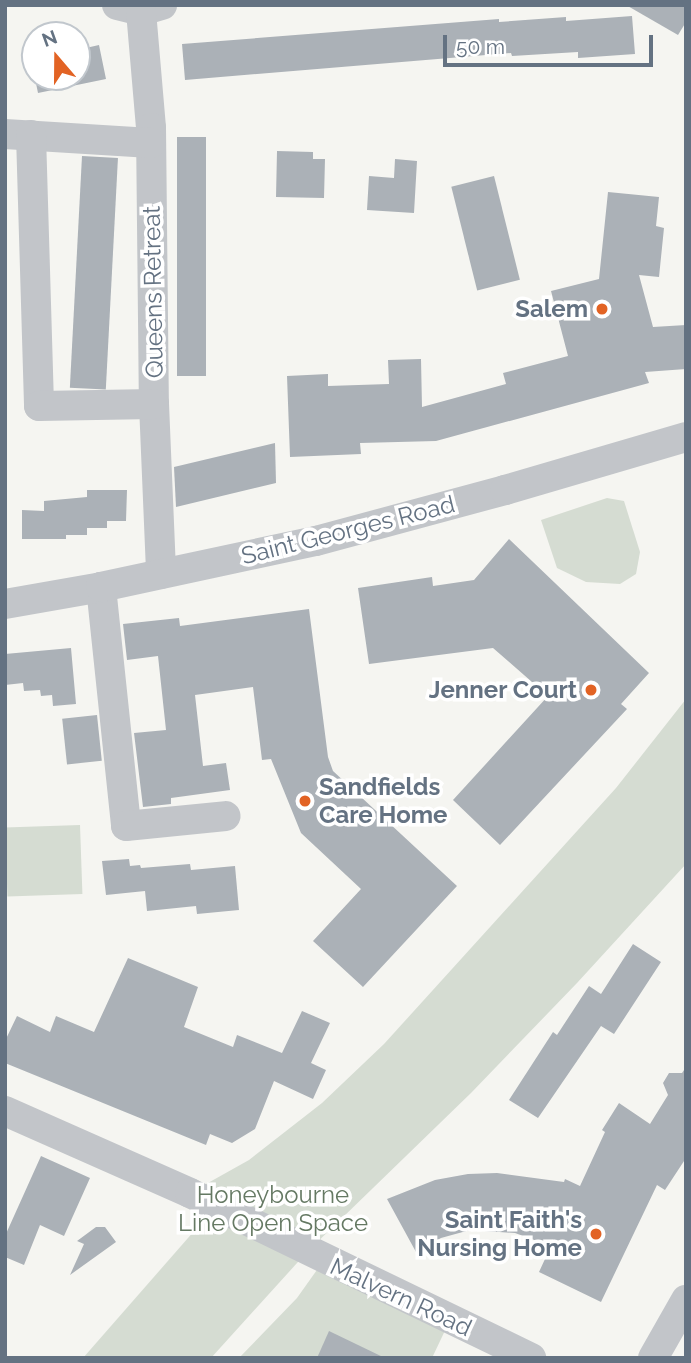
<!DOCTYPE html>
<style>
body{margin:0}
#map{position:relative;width:691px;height:1363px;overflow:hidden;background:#f5f5f1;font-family:Raleway,sans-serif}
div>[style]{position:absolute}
.green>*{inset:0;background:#d5dcd2;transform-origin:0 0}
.building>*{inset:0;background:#abb1b7;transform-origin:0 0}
.minor>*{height:30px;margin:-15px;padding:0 15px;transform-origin:15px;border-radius:15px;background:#c2c5c9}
.dots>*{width:19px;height:19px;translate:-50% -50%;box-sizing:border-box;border:4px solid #fff;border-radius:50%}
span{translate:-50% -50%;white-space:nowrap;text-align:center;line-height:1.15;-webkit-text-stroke:7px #fff;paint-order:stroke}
.street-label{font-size:24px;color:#647282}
.poi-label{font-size:24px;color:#647282;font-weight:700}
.right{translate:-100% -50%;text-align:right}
.left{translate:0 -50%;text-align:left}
.park-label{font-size:24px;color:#657963}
.frame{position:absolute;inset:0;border:7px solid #647282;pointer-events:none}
.north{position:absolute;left:21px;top:21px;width:70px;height:70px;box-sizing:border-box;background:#fff;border:2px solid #c1c7cd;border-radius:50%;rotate:340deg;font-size:19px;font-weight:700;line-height:28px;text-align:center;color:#647282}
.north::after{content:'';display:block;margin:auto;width:24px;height:32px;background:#e26324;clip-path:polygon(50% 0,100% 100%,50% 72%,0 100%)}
.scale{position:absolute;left:443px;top:35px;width:210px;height:32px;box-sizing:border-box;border:4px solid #647282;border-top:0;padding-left:9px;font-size:21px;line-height:24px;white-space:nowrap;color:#647282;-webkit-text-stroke:5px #fff;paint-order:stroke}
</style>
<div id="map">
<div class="green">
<div style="clip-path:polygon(607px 498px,624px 501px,640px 552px,636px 574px,620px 584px,586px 582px,557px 568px,541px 520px)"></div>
<div style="clip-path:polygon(686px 699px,686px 864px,577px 983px,471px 1093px,307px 1252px,211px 1358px,83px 1358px,216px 1206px,190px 1193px,249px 1160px,322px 1103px,384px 1044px,616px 788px)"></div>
<div style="left:80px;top:825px;width:69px;height:75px;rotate:88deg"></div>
<div style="clip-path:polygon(324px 1260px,450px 1320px,432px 1358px,239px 1358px,297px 1298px)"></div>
</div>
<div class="building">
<div style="clip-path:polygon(626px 5px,686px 5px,686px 22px,678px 35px)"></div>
<div style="clip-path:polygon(632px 16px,635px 54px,578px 58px,578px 52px,512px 56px,511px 53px,185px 80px,182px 44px,499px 19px,499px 22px,566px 17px,566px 21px)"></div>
<div style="clip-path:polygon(99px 45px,106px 79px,38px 93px,31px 59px,35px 59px,35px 77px,77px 77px,77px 50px)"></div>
<div style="left:177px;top:137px;width:29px;height:239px"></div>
<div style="clip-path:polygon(277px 151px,313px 152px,313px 159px,325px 159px,324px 198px,276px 197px)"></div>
<div style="left:82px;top:156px;width:36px;height:232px;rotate:3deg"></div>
<div style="clip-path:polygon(395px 159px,417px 161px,414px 213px,367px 210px,369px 176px,394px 178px)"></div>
<div style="left:494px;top:176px;width:107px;height:44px;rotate:76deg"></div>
<div style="clip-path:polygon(608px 192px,659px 197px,656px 226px,664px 228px,659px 277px,639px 275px,653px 327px,686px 325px,686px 369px,645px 372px,649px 383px,436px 441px,360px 443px,361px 454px,290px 457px,287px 376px,328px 374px,328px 386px,389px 384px,388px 360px,421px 359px,422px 407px,506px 384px,503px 373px,568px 356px,551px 291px,599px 279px)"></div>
<div style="clip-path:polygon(275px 443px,276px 483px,176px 507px,174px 467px)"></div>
<div style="clip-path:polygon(87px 490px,127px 490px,126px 521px,107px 521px,107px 528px,87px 528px,87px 535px,66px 535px,66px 539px,22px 539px,22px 510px,44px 511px,44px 501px,87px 497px)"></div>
<div style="clip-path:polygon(509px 539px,649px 673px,621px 704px,627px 709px,500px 845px,453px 800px,548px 696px,493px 648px,369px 664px,358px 588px,432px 577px,433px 586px,474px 580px)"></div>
<div style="clip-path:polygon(309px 609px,328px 757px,333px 771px,457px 886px,363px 987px,313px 941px,361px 889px,301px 833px,271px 759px,262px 760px,253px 687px,195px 695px,203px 766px,226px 763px,230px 790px,171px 798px,171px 804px,143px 807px,134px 733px,166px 730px,158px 656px,127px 660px,123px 624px,179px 618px,180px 626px)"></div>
<div style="clip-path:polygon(71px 648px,76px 704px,53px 706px,52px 695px,41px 696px,40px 690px,24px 691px,23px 683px,5px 685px,5px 654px)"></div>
<div style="left:97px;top:715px;width:46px;height:35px;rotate:84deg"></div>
<div style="clip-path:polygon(129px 859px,130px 866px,140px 865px,141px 868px,190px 864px,191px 870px,235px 866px,239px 910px,197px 914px,196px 906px,147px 911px,145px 891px,106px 895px,102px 861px)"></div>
<div style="clip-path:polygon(633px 944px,661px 962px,614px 1034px,601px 1026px,538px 1118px,509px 1100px,553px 1032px,557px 1035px,589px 986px,601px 994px)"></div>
<div style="clip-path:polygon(128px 958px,198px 987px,184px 1027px,233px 1047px,237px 1035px,282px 1053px,302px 1011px,330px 1023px,311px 1063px,326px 1070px,313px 1099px,274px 1081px,255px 1129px,232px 1143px,210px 1134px,206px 1145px,5px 1063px,5px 1041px,17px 1016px,50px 1032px,56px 1016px,94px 1032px)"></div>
<div style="clip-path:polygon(686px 1067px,686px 1158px,665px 1190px,657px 1185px,601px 1302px,539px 1272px,551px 1246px,515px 1233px,470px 1230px,441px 1238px,416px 1252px,387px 1199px,435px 1180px,468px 1174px,497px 1173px,564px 1182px,565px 1179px,580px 1186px,605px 1132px,602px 1130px,619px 1103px,650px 1124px,668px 1095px,663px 1083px,669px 1073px,682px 1073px)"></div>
<div style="clip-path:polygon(41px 1156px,90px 1178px,64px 1236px,40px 1225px,24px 1265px,5px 1257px,5px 1236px)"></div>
<div style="clip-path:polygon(96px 1227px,105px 1227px,116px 1242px,70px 1275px,84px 1244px,77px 1241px)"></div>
<div style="clip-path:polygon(329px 1331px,385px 1358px,317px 1358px)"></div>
</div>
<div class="minor">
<div style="left:117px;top:5px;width:25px;rotate:14deg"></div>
<div style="left:141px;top:11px;width:22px;rotate:-16deg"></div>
<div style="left:141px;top:11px;width:117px;rotate:85.1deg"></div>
<div style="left:151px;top:128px;width:276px;rotate:89.4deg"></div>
<div style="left:154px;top:404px;width:170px;rotate:87.6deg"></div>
<div style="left:5px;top:134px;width:146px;rotate:3.5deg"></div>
<div style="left:31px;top:135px;width:271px;rotate:88.3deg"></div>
<div style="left:39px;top:406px;width:115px;rotate:-1deg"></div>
<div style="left:101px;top:587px;width:240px;rotate:84deg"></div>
<div style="left:126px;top:826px;width:100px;rotate:-5.7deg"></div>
<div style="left:5px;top:604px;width:97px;rotate:-10deg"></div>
<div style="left:101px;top:587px;width:220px;rotate:-12.1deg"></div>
<div style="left:316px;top:541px;width:196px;rotate:-15.1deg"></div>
<div style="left:505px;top:490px;width:189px;rotate:-16.3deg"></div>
<div style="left:5px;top:1111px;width:202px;rotate:23.9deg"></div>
<div style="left:190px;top:1193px;width:379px;rotate:25.8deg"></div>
<div style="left:653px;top:1358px;width:67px;rotate:-60.4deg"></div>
</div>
<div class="dots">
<div style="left:602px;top:309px;background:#e26324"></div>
<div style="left:591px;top:690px;background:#e26324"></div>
<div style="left:305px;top:801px;background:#e26324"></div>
<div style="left:596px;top:1234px;background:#e26324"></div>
</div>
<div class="street-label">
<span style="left:153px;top:292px;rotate:-91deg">Queens Retreat</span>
<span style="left:348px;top:530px;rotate:-14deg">Saint Georges Road</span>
<span style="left:401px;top:1297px;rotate:25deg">Malvern Road</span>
</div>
<div class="poi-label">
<span class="right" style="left:588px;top:309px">Salem</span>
<span class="right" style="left:577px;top:690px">Jenner Court</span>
<span class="left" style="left:319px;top:801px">Sandfields<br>Care Home</span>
<span class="right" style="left:582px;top:1234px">Saint Faith's<br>Nursing Home</span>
</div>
<div class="park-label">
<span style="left:273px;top:1209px">Honeybourne<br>Line Open Space</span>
</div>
<div class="frame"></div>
<div class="north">N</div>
<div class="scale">50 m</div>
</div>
